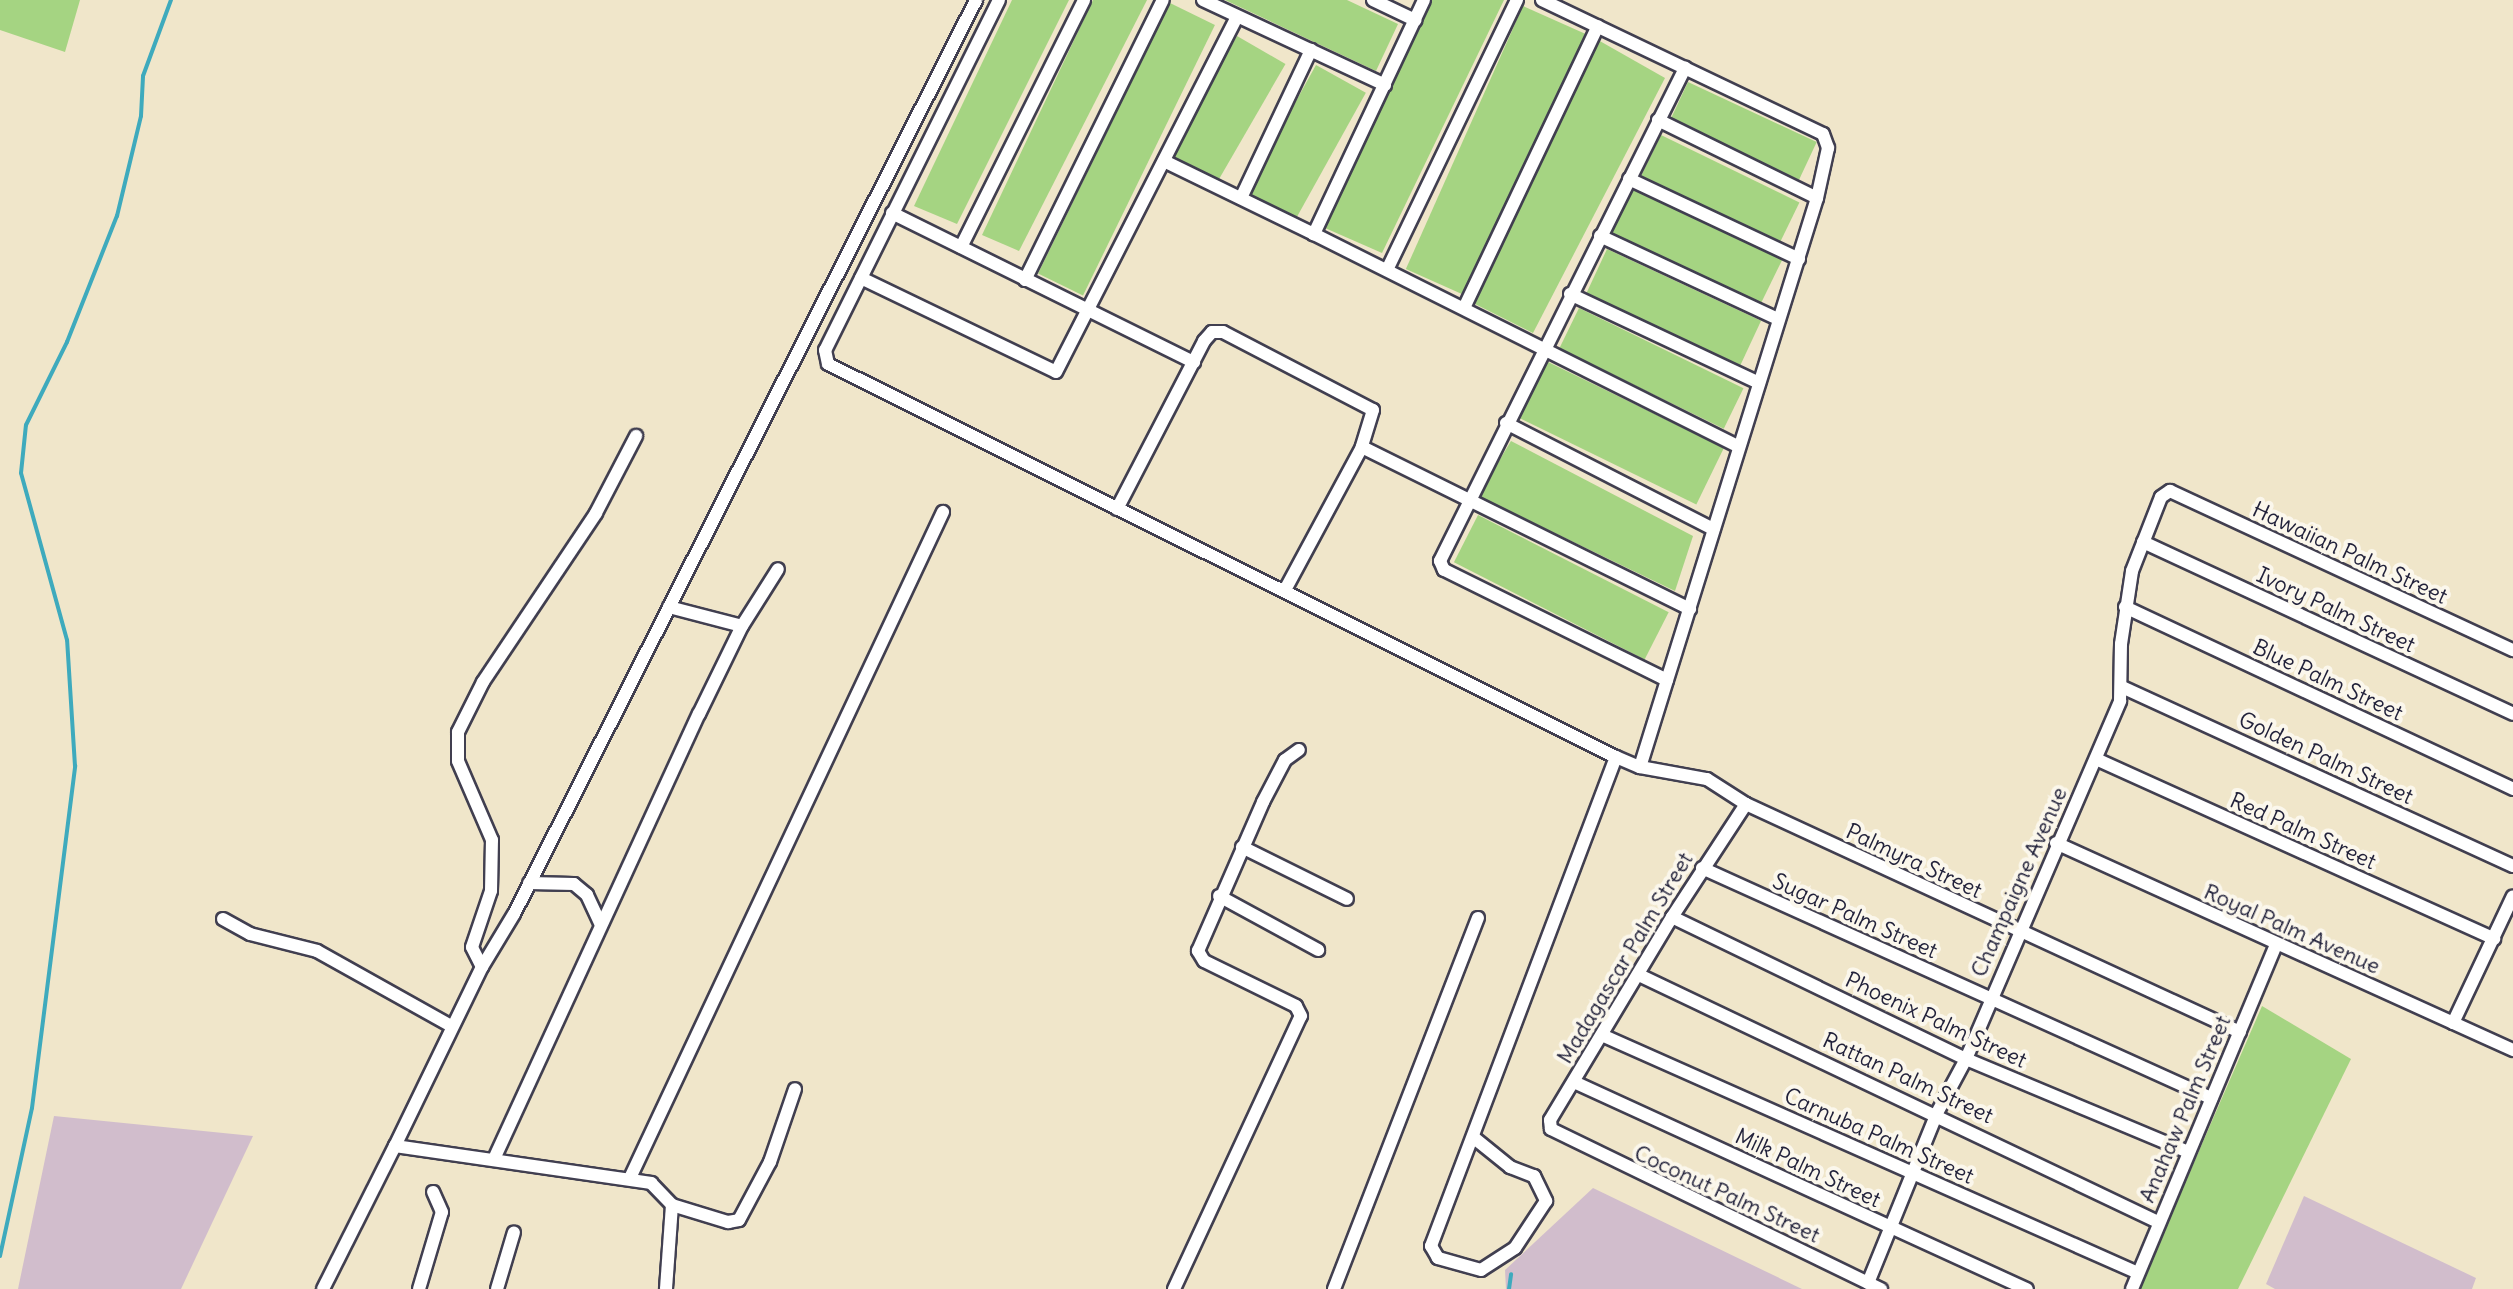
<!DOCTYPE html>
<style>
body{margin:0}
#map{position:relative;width:2513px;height:1289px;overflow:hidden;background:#f0e6ca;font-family:Delius,sans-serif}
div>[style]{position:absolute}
.industrial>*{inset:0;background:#d1bdcc}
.green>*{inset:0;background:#a5d482;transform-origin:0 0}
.stream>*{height:4px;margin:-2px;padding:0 2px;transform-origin:2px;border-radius:2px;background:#3eaabd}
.roads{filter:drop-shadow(2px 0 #413f50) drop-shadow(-2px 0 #413f50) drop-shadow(0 2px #413f50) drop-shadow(0 -2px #413f50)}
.street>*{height:12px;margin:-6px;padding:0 6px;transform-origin:6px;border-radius:6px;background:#fff}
span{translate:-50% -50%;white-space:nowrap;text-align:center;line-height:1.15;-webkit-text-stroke:8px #fbf7ec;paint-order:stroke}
.street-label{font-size:22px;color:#22223b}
</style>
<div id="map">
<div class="industrial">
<div style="clip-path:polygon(54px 1116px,253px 1136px,181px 1289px,18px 1289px)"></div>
<div style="clip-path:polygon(1593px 1188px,1802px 1289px,1506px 1289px,1505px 1270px)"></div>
<div style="clip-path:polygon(2304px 1196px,2476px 1278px,2472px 1289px,2275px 1289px,2266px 1284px)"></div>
</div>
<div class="green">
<div style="clip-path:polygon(0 0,80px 0,65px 52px,0 30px)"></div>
<div style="clip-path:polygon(1012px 0,1069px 0,957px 224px,914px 206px)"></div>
<div style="clip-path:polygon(1093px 0,1147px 0,1019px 251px,982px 235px)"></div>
<div style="clip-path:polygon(1225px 0,1347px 0,1398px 24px,1376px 71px)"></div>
<div style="clip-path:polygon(1432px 0,1504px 0,1382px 253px,1325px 228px)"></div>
<div style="left:1170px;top:3px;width:50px;height:301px;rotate:26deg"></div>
<div style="left:1523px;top:6px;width:68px;height:288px;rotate:24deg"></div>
<div style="left:1237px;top:36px;width:56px;height:136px;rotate:30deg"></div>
<div style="clip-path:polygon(1598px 40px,1665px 78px,1533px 333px,1475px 304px)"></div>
<div style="left:1316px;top:65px;width:57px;height:146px;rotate:29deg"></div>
<div style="left:1688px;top:82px;width:142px;height:42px;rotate:25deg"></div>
<div style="left:1661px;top:135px;width:154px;height:48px;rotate:26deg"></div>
<div style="left:1633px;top:187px;width:166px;height:52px;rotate:26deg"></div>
<div style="left:1607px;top:249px;width:170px;height:49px;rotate:25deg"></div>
<div style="left:1579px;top:308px;width:183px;height:45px;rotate:26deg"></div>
<div style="left:1546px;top:361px;width:198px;height:63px;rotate:26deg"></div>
<div style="clip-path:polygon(1511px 441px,1693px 536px,1675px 591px,1478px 496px)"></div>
<div style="left:1478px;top:515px;width:214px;height:53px;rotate:27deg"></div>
<div style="clip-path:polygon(2262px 1006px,2351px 1059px,2238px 1289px,2139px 1289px)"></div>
</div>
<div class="stream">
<div style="left:0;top:1256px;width:151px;rotate:-77.8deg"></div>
<div style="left:32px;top:1108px;width:345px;rotate:-82.8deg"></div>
<div style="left:75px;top:766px;width:126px;rotate:-93.6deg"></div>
<div style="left:67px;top:640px;width:173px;rotate:-105.4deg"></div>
<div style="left:21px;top:473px;width:48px;rotate:-84.1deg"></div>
<div style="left:26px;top:425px;width:93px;rotate:-63.7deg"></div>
<div style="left:67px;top:342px;width:136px;rotate:-68.4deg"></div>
<div style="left:117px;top:216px;width:103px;rotate:-76.5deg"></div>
<div style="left:141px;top:116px;width:40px;rotate:-87.1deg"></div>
<div style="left:143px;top:76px;width:81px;rotate:-69.8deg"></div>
<div style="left:1509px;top:1289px;width:15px;rotate:-82deg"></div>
</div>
<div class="roads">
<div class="street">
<div style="left:999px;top:0;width:391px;rotate:116.4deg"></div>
<div style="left:825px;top:350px;width:14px;rotate:78deg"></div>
<div style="left:828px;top:364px;width:881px;rotate:26.51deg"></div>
<div style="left:1616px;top:757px;width:26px;rotate:23deg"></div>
<div style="left:1640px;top:767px;width:68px;rotate:10.2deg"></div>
<div style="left:1707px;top:779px;width:46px;rotate:32.7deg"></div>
<div style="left:1746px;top:804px;width:544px;rotate:24.78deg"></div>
<div style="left:1203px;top:0;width:201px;rotate:25deg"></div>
<div style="left:1373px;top:0;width:47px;rotate:25.5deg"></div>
<div style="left:1424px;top:0;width:259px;rotate:115.2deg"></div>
<div style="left:1314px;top:234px;width:474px;rotate:26.6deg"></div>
<div style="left:1542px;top:0;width:311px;rotate:25.5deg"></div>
<div style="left:1823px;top:134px;width:15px;rotate:70deg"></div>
<div style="left:1828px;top:148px;width:51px;rotate:102.4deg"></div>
<div style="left:1817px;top:198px;width:596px;rotate:107.28deg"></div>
<div style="left:1658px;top:120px;width:177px;rotate:26.1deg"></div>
<div style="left:1164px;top:161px;width:167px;rotate:26deg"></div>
<div style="left:1629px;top:179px;width:188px;rotate:25.2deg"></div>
<div style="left:1241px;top:198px;width:164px;rotate:-64.7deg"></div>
<div style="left:892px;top:213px;width:337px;rotate:26.3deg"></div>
<div style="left:1600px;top:236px;width:196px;rotate:25deg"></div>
<div style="left:961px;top:247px;width:276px;rotate:-63.5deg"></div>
<div style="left:1387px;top:270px;width:300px;rotate:-64.3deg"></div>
<div style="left:861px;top:278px;width:216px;rotate:25.7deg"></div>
<div style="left:1056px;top:372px;width:399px;rotate:-63deg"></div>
<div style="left:1025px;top:280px;width:312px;rotate:-63.8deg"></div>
<div style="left:1570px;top:294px;width:209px;rotate:25.2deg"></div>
<div style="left:1464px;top:308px;width:312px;rotate:-64.6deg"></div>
<div style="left:1506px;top:423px;width:233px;rotate:27.1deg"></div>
<div style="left:1362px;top:447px;width:366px;rotate:26.3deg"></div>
<div style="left:1117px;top:509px;width:189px;rotate:-62.6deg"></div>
<div style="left:1204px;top:341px;width:12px;rotate:-48deg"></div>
<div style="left:1212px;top:332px;width:11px"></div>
<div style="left:1223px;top:332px;width:169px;rotate:27.5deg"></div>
<div style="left:1373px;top:410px;width:39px;rotate:107deg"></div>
<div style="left:1362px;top:447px;width:162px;rotate:118.3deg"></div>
<div style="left:2143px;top:542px;width:408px;rotate:24.9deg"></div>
<div style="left:669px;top:607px;width:75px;rotate:14.6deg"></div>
<div style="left:2125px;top:607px;width:429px;rotate:25.1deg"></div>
<div style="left:1667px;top:680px;width:249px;rotate:-153.7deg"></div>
<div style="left:1444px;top:570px;width:10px;rotate:-114deg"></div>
<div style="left:1440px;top:561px;width:551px;rotate:-63.57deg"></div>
<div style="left:2122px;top:687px;width:430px;rotate:24.6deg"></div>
<div style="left:2096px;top:759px;width:437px;rotate:24.3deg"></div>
<div style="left:1746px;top:804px;width:135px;rotate:123.2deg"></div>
<div style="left:1672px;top:917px;width:237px;rotate:121deg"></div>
<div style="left:1550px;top:1120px;width:9px;rotate:84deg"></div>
<div style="left:1551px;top:1129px;width:367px;rotate:25.9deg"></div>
<div style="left:2056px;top:843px;width:502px;rotate:24.37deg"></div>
<div style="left:1242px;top:847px;width:117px;rotate:26.3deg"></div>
<div style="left:1702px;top:868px;width:559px;rotate:24.32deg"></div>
<div style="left:529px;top:883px;width:45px;rotate:1.3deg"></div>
<div style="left:574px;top:884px;width:17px;rotate:40deg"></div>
<div style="left:587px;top:895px;width:33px;rotate:65deg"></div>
<div style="left:1219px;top:896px;width:113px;rotate:28.6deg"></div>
<div style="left:1672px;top:917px;width:326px;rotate:25.8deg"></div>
<div style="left:1966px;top:1059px;width:241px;rotate:22.7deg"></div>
<div style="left:223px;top:919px;width:31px;rotate:29deg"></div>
<div style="left:250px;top:934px;width:69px;rotate:14.2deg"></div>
<div style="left:317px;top:951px;width:154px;rotate:29.2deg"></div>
<div style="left:482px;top:967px;width:62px;rotate:-58.9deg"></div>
<div style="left:514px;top:914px;width:1024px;rotate:-63.18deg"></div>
<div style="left:1639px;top:975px;width:575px;rotate:25.45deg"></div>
<div style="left:2453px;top:1023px;width:140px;rotate:-64.7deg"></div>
<div style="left:1604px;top:1036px;width:584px;rotate:23.93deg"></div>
<div style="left:1574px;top:1082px;width:498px;rotate:24.6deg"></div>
<div style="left:1473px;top:1137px;width:48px;rotate:39deg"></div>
<div style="left:1510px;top:1167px;width:26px;rotate:21deg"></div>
<div style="left:1534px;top:1176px;width:28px;rotate:64deg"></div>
<div style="left:1546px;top:1201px;width:56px;rotate:123.4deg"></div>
<div style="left:1515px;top:1248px;width:40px;rotate:147.1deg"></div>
<div style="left:1481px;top:1270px;width:45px;rotate:-164.4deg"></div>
<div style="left:1438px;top:1258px;width:14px;rotate:-120deg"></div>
<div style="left:1431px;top:1246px;width:523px;rotate:-69.28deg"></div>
<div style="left:395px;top:1146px;width:199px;rotate:-64.1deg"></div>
<div style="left:482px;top:967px;width:22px;rotate:-117deg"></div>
<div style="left:472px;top:947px;width:59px;rotate:-71.3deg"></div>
<div style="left:491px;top:891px;width:51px;rotate:-88.9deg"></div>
<div style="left:492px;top:840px;width:86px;rotate:-113.3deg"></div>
<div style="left:458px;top:761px;width:29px;rotate:-90deg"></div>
<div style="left:458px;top:732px;width:56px;rotate:-63.4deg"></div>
<div style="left:483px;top:682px;width:203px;rotate:-56.2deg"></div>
<div style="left:596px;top:513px;width:87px;rotate:-62.5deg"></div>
<div style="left:494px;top:1159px;width:490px;rotate:-65.3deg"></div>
<div style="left:699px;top:714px;width:98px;rotate:-64deg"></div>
<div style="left:742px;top:626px;width:67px;rotate:-57.7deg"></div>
<div style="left:630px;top:1178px;width:736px;rotate:-64.83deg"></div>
<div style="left:672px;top:1205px;width:59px;rotate:16.9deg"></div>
<div style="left:728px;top:1222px;width:11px;rotate:-10deg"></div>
<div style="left:739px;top:1220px;width:66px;rotate:-61.9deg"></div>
<div style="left:770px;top:1162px;width:77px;rotate:-71.1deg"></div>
<div style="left:1868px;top:1283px;width:183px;rotate:-67.9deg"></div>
<div style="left:1937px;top:1113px;width:61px;rotate:-61.8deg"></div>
<div style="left:1966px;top:1059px;width:390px;rotate:-66.7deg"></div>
<div style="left:2120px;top:701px;width:57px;rotate:-89deg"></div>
<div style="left:2121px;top:644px;width:74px;rotate:-81.4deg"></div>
<div style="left:2132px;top:571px;width:79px;rotate:-68.6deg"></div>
<div style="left:2161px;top:497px;width:11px;rotate:-34deg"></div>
<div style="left:2170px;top:491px;width:378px;rotate:24.9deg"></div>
<div style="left:323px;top:1289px;width:160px;rotate:-63.3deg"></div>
<div style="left:395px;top:1146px;width:259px;rotate:8.2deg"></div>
<div style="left:651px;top:1183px;width:30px;rotate:46deg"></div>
<div style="left:672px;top:1205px;width:84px;rotate:94.1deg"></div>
<div style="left:419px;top:1289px;width:80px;rotate:-73.4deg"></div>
<div style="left:442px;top:1212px;width:22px;rotate:-114deg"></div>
<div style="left:497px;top:1289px;width:59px;rotate:-73.4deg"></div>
<div style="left:1174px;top:1289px;width:301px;rotate:-65.1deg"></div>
<div style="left:1301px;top:1016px;width:11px;rotate:-117deg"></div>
<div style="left:1296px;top:1006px;width:102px;rotate:-153.9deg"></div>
<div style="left:1204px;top:961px;width:12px;rotate:-121deg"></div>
<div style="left:1198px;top:951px;width:163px;rotate:-66.4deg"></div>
<div style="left:1263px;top:802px;width:47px;rotate:-62.4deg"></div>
<div style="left:1285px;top:760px;width:17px;rotate:-36deg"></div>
<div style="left:1334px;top:1289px;width:398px;rotate:-68.8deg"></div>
<div style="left:2132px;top:1289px;width:373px;rotate:-67.3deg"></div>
</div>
</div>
<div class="street-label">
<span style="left:2350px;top:553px;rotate:25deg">Hawaiian Palm Street</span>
<span style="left:2336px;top:610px;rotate:25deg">Ivory Palm Street</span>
<span style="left:2328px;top:680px;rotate:25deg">Blue Palm Street</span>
<span style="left:2326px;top:758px;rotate:25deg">Golden Palm Street</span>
<span style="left:2303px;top:831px;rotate:24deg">Red Palm Street</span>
<span style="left:1914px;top:861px;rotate:25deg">Palmyra Street</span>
<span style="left:2019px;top:882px;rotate:-66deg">Champaigne Avenue</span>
<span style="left:1855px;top:916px;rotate:24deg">Sugar Palm Street</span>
<span style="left:2292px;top:929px;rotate:24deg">Royal Palm Avenue</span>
<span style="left:1625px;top:958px;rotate:-59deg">Madagascar Palm Street</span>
<span style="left:1936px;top:1020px;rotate:25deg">Phoenix Palm Street</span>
<span style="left:1908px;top:1078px;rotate:25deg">Rattan Palm Street</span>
<span style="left:2185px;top:1109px;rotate:-67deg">Anahaw Palm Street</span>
<span style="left:1879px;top:1136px;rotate:24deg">Carnuba Palm Street</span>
<span style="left:1808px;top:1168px;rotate:25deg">Milk Palm Street</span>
<span style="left:1727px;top:1194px;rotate:25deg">Coconut Palm Street</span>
</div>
</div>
